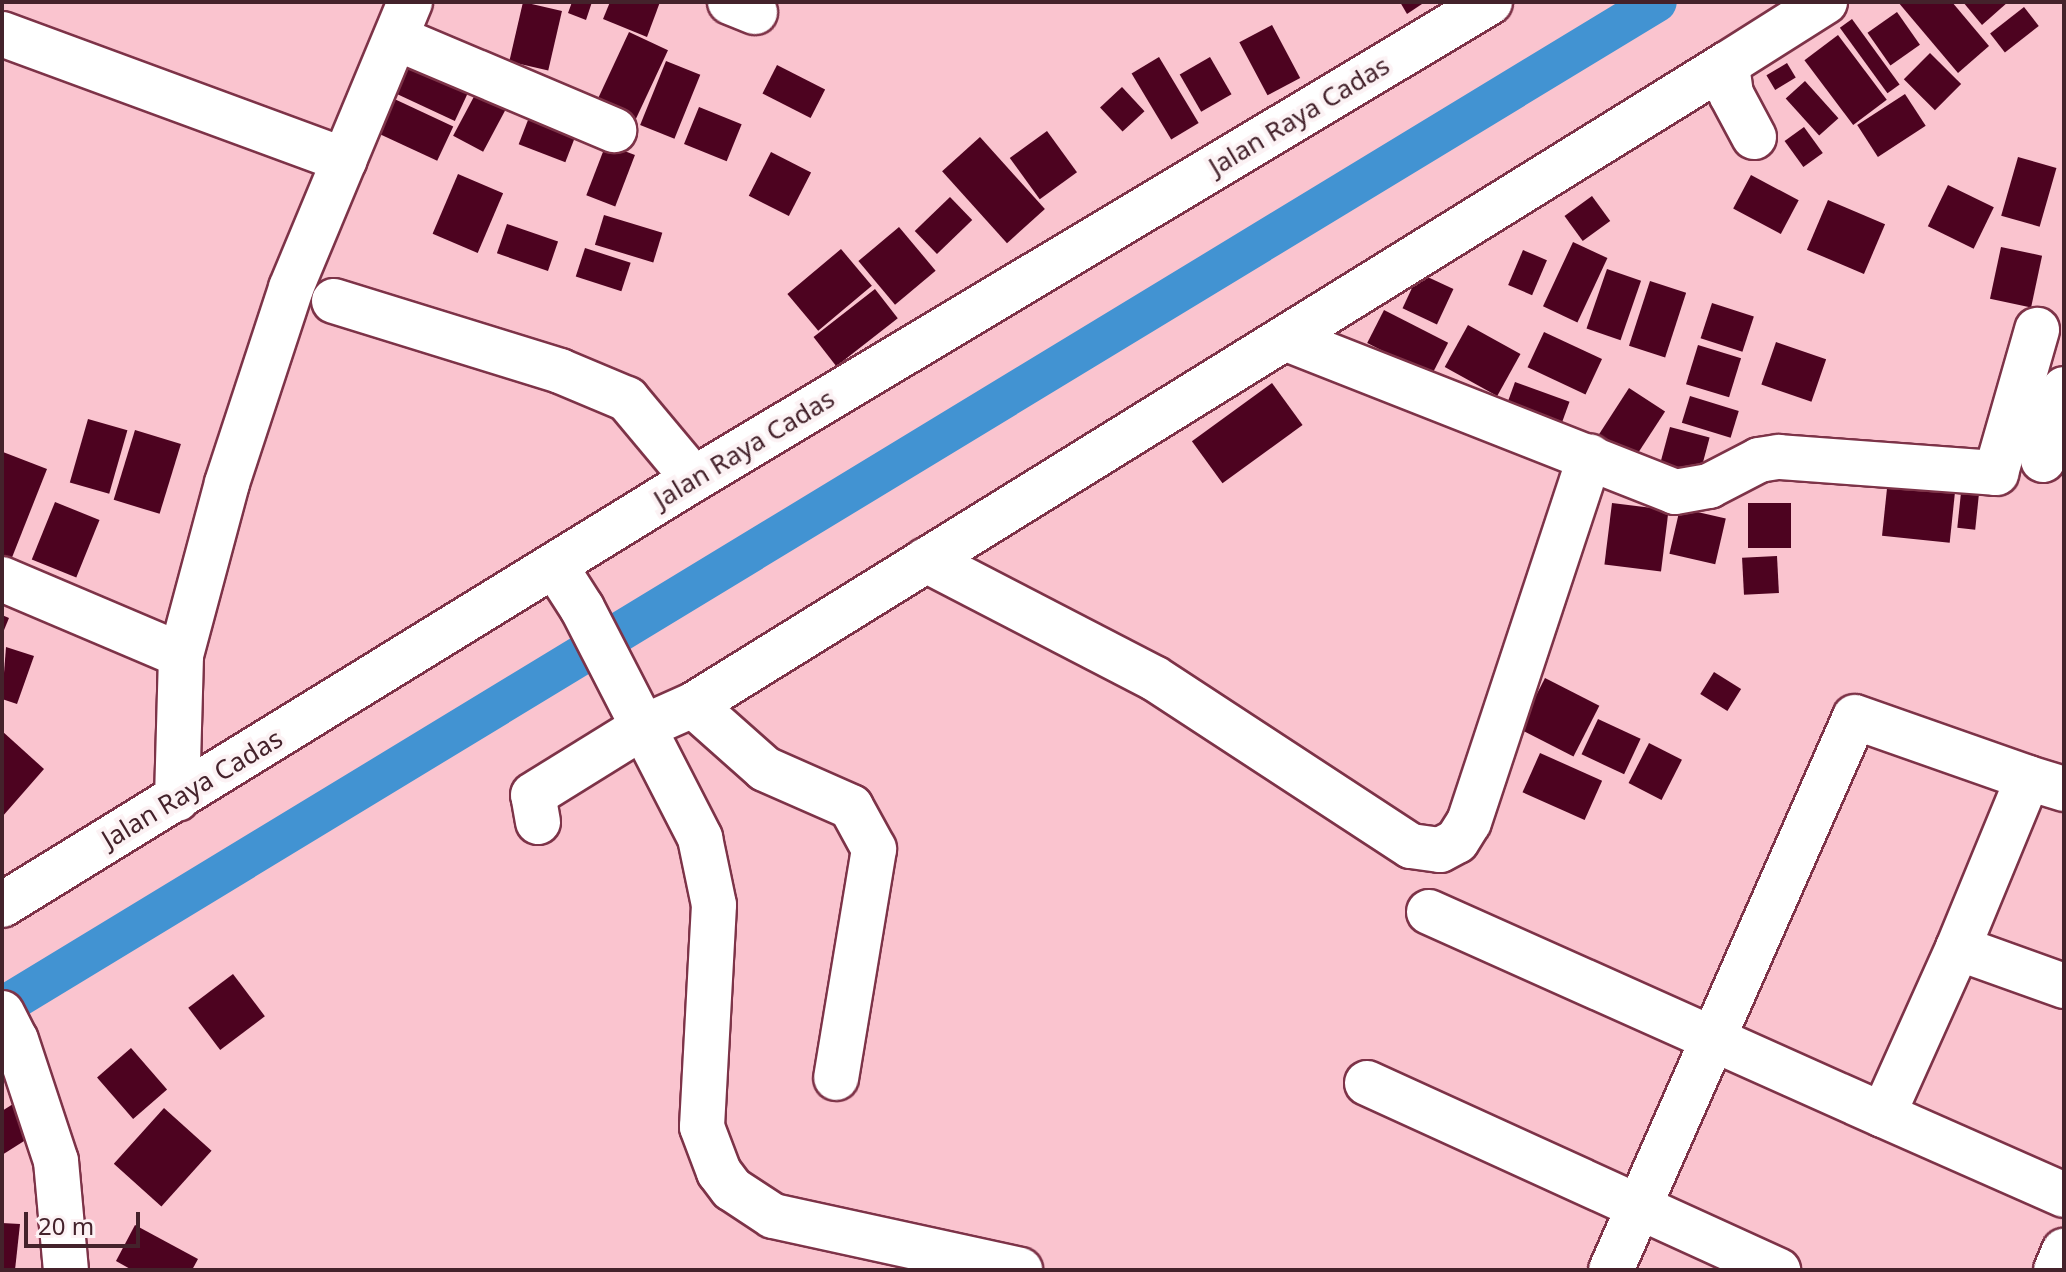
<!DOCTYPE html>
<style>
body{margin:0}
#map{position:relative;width:2066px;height:1272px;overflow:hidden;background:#fac4cf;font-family:"Noto Sans",sans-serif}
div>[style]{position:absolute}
.canal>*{height:40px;margin:-20px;padding:0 20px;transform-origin:20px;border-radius:20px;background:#4293d2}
.building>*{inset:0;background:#4d0320;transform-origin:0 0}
.roads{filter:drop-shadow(2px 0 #7d3348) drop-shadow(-2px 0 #7d3348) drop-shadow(0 2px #7d3348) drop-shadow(0 -2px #7d3348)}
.minor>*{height:44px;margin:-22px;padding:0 22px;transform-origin:22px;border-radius:22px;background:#fff}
span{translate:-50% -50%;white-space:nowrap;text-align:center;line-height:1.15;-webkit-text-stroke:8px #fcf2f4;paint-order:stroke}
.street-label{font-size:26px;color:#44222b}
.frame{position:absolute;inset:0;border:4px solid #44222b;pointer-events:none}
.scale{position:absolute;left:24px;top:1212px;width:116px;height:36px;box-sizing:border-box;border:4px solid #44222b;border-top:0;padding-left:10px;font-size:24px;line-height:28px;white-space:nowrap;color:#44222b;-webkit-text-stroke:6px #fcf2f4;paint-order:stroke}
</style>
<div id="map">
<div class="canal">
<div style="left:2px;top:1007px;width:1936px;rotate:-31.27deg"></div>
</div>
<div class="building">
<div style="left:523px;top:2px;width:40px;height:61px;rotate:13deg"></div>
<div style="clip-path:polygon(572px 2px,592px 2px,586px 20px,568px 13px)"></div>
<div style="clip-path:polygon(610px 2px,660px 2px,647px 37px,603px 19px)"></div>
<div style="clip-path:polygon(1400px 2px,1425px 2px,1407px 14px)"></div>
<div style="clip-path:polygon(1898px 2px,1952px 2px,1989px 46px,1958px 73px)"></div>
<div style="clip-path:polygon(1963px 2px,2008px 2px,1982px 25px)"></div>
<div style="left:2024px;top:7px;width:24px;height:43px;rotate:52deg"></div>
<div style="left:1897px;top:12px;width:40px;height:36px;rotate:55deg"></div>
<div style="left:1852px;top:19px;width:81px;height:15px;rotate:54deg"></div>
<div style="left:1272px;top:25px;width:60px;height:37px;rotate:62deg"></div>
<div style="left:629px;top:32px;width:43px;height:89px;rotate:25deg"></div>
<div style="left:1838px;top:35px;width:81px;height:42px;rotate:53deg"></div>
<div style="left:1930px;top:53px;width:44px;height:37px;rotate:45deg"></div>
<div style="left:403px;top:57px;width:74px;height:36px;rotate:25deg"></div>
<div style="left:1159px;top:57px;width:77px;height:32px;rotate:59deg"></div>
<div style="left:1210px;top:57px;width:43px;height:35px;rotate:60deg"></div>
<div style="left:666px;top:61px;width:37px;height:69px;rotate:22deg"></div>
<div style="left:1787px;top:63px;width:17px;height:24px;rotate:59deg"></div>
<div style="left:777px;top:65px;width:54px;height:32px;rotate:27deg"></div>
<div style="left:1805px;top:81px;width:50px;height:26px;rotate:48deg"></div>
<div style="left:1122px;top:87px;width:33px;height:30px;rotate:47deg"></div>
<div style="left:478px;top:89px;width:34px;height:53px;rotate:28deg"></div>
<div style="left:1905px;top:94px;width:38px;height:57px;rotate:57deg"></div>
<div style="left:388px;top:96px;width:72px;height:38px;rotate:25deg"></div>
<div style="left:533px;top:107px;width:50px;height:40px;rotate:21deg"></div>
<div style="left:699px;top:107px;width:46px;height:40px;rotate:22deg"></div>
<div style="left:1804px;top:127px;width:32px;height:24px;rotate:54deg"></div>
<div style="left:1047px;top:131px;width:51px;height:46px;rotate:54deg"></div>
<div style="left:980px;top:137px;width:97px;height:51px;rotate:48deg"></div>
<div style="left:606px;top:144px;width:31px;height:55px;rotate:21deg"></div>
<div style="left:771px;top:152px;width:45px;height:49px;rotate:27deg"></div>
<div style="left:2018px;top:157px;width:40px;height:61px;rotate:16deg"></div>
<div style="left:458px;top:174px;width:49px;height:65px;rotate:23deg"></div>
<div style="left:1751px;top:175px;width:54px;height:38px;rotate:28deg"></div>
<div style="left:1948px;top:185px;width:51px;height:46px;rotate:26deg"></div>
<div style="left:1592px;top:196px;width:31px;height:34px;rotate:54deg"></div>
<div style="left:950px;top:197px;width:32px;height:49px;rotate:46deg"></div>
<div style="left:1828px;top:200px;width:62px;height:54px;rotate:23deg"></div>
<div style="left:604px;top:215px;width:61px;height:31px;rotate:17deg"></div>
<div style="left:507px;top:224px;width:54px;height:31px;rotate:19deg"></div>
<div style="left:899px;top:227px;width:57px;height:53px;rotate:50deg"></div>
<div style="left:1573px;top:242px;width:38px;height:71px;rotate:25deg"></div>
<div style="left:2001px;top:247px;width:42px;height:53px;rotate:12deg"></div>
<div style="left:585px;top:248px;width:48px;height:30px;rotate:18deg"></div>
<div style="left:841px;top:249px;width:48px;height:70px;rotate:50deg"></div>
<div style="left:1523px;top:250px;width:26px;height:38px;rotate:23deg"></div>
<div style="left:1607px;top:269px;width:36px;height:63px;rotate:19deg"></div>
<div style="left:1419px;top:273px;width:38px;height:39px;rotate:25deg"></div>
<div style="left:1650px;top:281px;width:38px;height:68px;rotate:18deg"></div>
<div style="left:875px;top:289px;width:37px;height:78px;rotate:52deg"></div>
<div style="left:1712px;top:303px;width:44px;height:37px;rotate:18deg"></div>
<div style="left:1384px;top:310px;width:72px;height:37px;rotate:27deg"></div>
<div style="left:1468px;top:325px;width:60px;height:48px;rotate:29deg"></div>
<div style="left:1544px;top:332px;width:64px;height:39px;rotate:25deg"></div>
<div style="left:1776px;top:342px;width:53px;height:45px;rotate:19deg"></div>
<div style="left:1698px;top:345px;width:45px;height:41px;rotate:17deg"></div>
<div style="left:1515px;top:382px;width:58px;height:35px;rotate:20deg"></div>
<div style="left:1272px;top:383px;width:52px;height:99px;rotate:54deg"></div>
<div style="left:1629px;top:388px;width:43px;height:58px;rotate:33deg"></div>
<div style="left:1690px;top:396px;width:51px;height:28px;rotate:17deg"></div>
<div style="left:88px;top:419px;width:41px;height:66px;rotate:16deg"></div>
<div style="left:1670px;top:427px;width:41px;height:42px;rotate:15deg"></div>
<div style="left:135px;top:430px;width:48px;height:73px;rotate:17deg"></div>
<div style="clip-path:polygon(3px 452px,47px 469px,11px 560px,2px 556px)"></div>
<div style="left:1888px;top:479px;width:68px;height:57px;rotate:6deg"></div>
<div style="left:1962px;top:483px;width:18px;height:45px;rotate:6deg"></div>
<div style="left:55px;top:502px;width:48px;height:62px;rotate:22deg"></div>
<div style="left:1612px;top:503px;width:57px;height:62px;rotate:7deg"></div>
<div style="left:1791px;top:503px;width:45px;height:43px;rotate:90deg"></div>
<div style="left:1680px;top:508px;width:47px;height:47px;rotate:13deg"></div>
<div style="left:1777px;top:556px;width:37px;height:35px;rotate:87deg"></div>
<div style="clip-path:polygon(2px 615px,9px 618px,2px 635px)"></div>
<div style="clip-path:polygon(6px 647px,34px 656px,17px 704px,2px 699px)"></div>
<div style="left:1714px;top:672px;width:32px;height:26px;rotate:32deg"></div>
<div style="left:1545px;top:678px;width:61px;height:57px;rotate:27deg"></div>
<div style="left:1598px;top:719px;width:47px;height:39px;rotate:25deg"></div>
<div style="clip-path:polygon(2px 731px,44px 769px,2px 817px)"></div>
<div style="left:1649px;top:743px;width:37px;height:45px;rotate:27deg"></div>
<div style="left:1540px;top:753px;width:68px;height:43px;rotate:24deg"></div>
<div style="left:233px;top:974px;width:53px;height:56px;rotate:53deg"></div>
<div style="left:131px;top:1048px;width:55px;height:45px;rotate:49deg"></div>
<div style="clip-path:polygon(24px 1097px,43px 1129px,2px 1155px,2px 1111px)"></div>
<div style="left:164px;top:1108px;width:64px;height:75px;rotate:42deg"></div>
<div style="clip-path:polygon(2px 1223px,20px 1224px,15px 1270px,2px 1270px)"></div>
<div style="clip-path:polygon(135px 1225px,198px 1259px,192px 1270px,132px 1270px,116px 1261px)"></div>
</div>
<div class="roads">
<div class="minor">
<div style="left:730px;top:2px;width:27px;rotate:22deg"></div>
<div style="left:2px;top:34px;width:365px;rotate:20.2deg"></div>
<div style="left:396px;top:38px;width:237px;rotate:22.9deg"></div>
<div style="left:1754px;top:137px;width:49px;rotate:-118.1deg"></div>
<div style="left:1731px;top:94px;width:30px;rotate:-98deg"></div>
<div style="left:1727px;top:64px;width:116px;rotate:-32.3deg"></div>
<div style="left:334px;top:301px;width:237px;rotate:17.2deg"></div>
<div style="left:560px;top:371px;width:73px;rotate:22.7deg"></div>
<div style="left:627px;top:399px;width:104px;rotate:50.1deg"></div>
<div style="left:1287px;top:339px;width:417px;rotate:21.5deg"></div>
<div style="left:1675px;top:492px;width:35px;rotate:-10deg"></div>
<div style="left:1709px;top:486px;width:56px;rotate:-27.5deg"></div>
<div style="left:1759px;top:460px;width:20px;rotate:-9deg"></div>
<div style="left:1779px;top:457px;width:218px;rotate:4.2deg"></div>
<div style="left:1996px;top:473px;width:149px;rotate:-74deg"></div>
<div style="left:2043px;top:460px;width:74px;rotate:-73.5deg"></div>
<div style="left:926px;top:560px;width:257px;rotate:27.4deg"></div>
<div style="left:1154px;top:678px;width:307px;rotate:33.2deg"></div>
<div style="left:1411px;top:846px;width:29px;rotate:8deg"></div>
<div style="left:1440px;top:850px;width:19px;rotate:-28deg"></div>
<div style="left:1457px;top:841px;width:22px;rotate:-58deg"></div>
<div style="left:1469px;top:822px;width:385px;rotate:-71.7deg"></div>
<div style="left:555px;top:566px;width:50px;rotate:57.3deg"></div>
<div style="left:582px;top:608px;width:259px;rotate:62.8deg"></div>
<div style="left:700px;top:838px;width:68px;rotate:78.2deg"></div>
<div style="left:714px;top:905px;width:222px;rotate:93.1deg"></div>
<div style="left:702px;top:1127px;width:48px;rotate:69.3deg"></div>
<div style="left:719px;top:1172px;width:21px;rotate:53deg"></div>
<div style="left:732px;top:1189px;width:49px;rotate:33.4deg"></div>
<div style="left:773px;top:1216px;width:253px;rotate:12.3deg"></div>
<div style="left:2px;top:579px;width:194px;rotate:23deg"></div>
<div style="left:693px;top:705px;width:96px;rotate:41.6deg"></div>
<div style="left:765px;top:769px;width:94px;rotate:23.8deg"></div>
<div style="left:851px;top:807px;width:48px;rotate:61.3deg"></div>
<div style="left:874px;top:849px;width:232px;rotate:99.4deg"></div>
<div style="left:2028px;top:778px;width:38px;rotate:17deg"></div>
<div style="left:177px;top:799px;width:144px;rotate:-88.4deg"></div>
<div style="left:181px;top:655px;width:178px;rotate:-75deg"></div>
<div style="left:227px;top:483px;width:205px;rotate:-71.8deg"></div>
<div style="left:291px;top:288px;width:310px;rotate:-67.4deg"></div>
<div style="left:538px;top:822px;width:27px;rotate:-100deg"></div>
<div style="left:533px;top:795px;width:127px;rotate:-31.8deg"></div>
<div style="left:641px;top:728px;width:57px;rotate:-23.9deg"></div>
<div style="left:693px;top:705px;width:1217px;rotate:-31.8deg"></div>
<div style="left:2px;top:905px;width:813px;rotate:-31.62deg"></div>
<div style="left:694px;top:479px;width:928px;rotate:-30.93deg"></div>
<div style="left:1429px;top:912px;width:497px;rotate:24.1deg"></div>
<div style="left:1883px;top:1115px;width:183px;rotate:-65.8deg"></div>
<div style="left:2px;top:1013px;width:30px;rotate:63deg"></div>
<div style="left:16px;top:1040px;width:127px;rotate:71.7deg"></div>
<div style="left:56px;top:1161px;width:109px;rotate:84.8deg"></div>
<div style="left:1367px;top:1083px;width:452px;rotate:24.5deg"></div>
<div style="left:1883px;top:1115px;width:198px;rotate:23.8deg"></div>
<div style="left:1611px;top:1270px;width:604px;rotate:-66.19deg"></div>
<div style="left:1855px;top:717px;width:183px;rotate:19.4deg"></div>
<div style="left:2028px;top:778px;width:184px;rotate:112.4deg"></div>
<div style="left:1958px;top:948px;width:113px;rotate:19.7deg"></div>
<div style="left:2056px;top:1270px;width:21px;rotate:-67deg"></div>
</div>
</div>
<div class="street-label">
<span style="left:1299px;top:116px;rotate:-31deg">Jalan Raya Cadas</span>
<span style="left:744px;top:449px;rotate:-31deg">Jalan Raya Cadas</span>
<span style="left:192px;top:789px;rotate:-31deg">Jalan Raya Cadas</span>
</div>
<div class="frame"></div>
<div class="scale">20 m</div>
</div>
